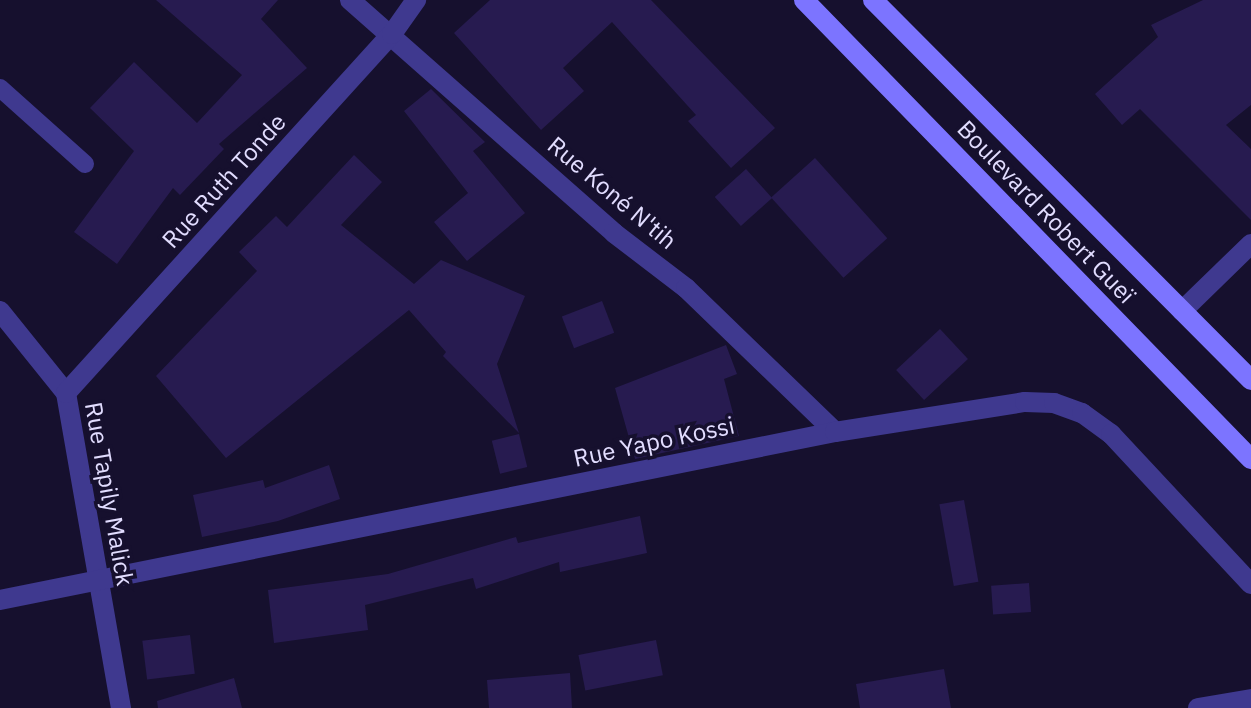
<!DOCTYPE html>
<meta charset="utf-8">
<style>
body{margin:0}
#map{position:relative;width:1251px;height:708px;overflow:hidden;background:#16102e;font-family:"IBM Plex Sans",sans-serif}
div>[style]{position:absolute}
.building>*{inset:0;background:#271b50;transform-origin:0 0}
.lane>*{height:18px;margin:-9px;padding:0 9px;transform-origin:9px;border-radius:9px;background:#3f398f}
.street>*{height:20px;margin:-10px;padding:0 10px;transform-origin:10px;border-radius:10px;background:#3f398f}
.secondary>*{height:20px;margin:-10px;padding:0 10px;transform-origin:10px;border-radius:10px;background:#7c74ff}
span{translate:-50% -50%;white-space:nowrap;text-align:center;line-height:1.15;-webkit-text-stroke:7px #16102e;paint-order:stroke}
.street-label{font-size:24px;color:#e2ddff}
</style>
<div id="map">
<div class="building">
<div style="clip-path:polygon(156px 0,278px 0,261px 19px,307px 68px,219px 144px,224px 149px,180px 195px,173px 188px,117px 264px,74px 232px,134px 151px,90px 108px,134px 62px,197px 123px,242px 75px)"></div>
<div style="clip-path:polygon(490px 0,651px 0,775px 128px,731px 168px,688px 121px,696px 115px,612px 22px,563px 68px,584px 91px,541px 130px,454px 33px)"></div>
<div style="clip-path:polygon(1203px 0,1251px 0,1251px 105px,1226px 125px,1251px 149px,1251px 220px,1140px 109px,1122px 125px,1095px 94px,1158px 37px,1151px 25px)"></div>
<div style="clip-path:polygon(431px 89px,485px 142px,473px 151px,525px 213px,467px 261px,434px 222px,468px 193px,404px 111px)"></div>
<div style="clip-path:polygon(354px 155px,382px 182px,341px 225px,414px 284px,441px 260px,525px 296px,497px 364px,519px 433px,443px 356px,446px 352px,409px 310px,226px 458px,156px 376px,257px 271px,239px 252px,276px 216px,287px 227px)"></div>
<div style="left:815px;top:158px;width:108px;height:59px;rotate:48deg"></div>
<div style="left:746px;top:169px;width:39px;height:42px;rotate:48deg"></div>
<div style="left:602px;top:301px;width:34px;height:43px;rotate:69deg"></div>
<div style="left:940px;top:329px;width:41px;height:60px;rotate:47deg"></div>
<div style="clip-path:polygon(726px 345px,737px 374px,724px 379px,739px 436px,635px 459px,615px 388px)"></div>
<div style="left:519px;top:434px;width:34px;height:28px;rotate:76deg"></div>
<div style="clip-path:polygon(329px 465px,340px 499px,278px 521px,202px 537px,193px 495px,263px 480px,265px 488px)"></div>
<div style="left:964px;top:500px;width:83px;height:25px;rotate:80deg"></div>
<div style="clip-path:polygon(640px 516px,647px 553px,560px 572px,559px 562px,476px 589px,473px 578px,365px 605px,368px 630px,274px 643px,268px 590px,388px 574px,516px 537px,518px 543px)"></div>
<div style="left:1029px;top:583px;width:29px;height:38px;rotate:86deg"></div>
<div style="left:190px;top:635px;width:39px;height:48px;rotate:83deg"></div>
<div style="left:656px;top:640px;width:36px;height:79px;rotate:79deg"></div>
<div style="clip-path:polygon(944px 669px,951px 708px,860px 708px,856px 684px)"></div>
<div style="clip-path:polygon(570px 673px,572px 708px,489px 708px,487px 680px)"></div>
<div style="clip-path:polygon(234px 678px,242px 708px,158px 708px,157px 701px)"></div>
</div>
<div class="lane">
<div style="left:0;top:88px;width:114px;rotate:41.8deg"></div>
</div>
<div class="street">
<div style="left:350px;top:0;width:352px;rotate:41.4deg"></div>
<div style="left:614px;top:233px;width:91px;rotate:37.4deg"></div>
<div style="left:686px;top:288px;width:207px;rotate:44deg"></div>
<div style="left:0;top:311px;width:105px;rotate:51.2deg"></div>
<div style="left:66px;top:393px;width:320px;rotate:80.1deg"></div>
<div style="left:1182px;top:311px;width:96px;rotate:-44.2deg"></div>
<div style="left:66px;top:393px;width:485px;rotate:-47.8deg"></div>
<div style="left:392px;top:34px;width:42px;rotate:-54.8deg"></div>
<div style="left:0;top:600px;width:852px;rotate:-11.38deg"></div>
<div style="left:835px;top:432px;width:192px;rotate:-9deg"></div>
<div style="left:1025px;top:402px;width:29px;rotate:2deg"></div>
<div style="left:1054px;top:403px;width:30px;rotate:20deg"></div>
<div style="left:1082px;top:413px;width:36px;rotate:36deg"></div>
<div style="left:1111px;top:434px;width:205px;rotate:47deg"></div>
<div style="left:1198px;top:708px;width:54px;rotate:-9.6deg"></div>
</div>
<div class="secondary">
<div style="left:804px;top:0;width:641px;rotate:45.76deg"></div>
<div style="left:873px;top:0;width:536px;rotate:45.15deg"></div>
</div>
<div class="street-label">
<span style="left:224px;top:181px;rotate:-48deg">Rue Ruth Tonde</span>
<span style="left:612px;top:193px;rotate:40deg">Rue Koné N'tih</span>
<span style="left:1046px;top:212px;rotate:46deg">Boulevard Robert Gueï</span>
<span style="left:654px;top:442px;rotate:-12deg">Rue Yapo Kossi</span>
<span style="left:109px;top:494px;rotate:80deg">Rue Tapily Malick</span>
</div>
</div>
